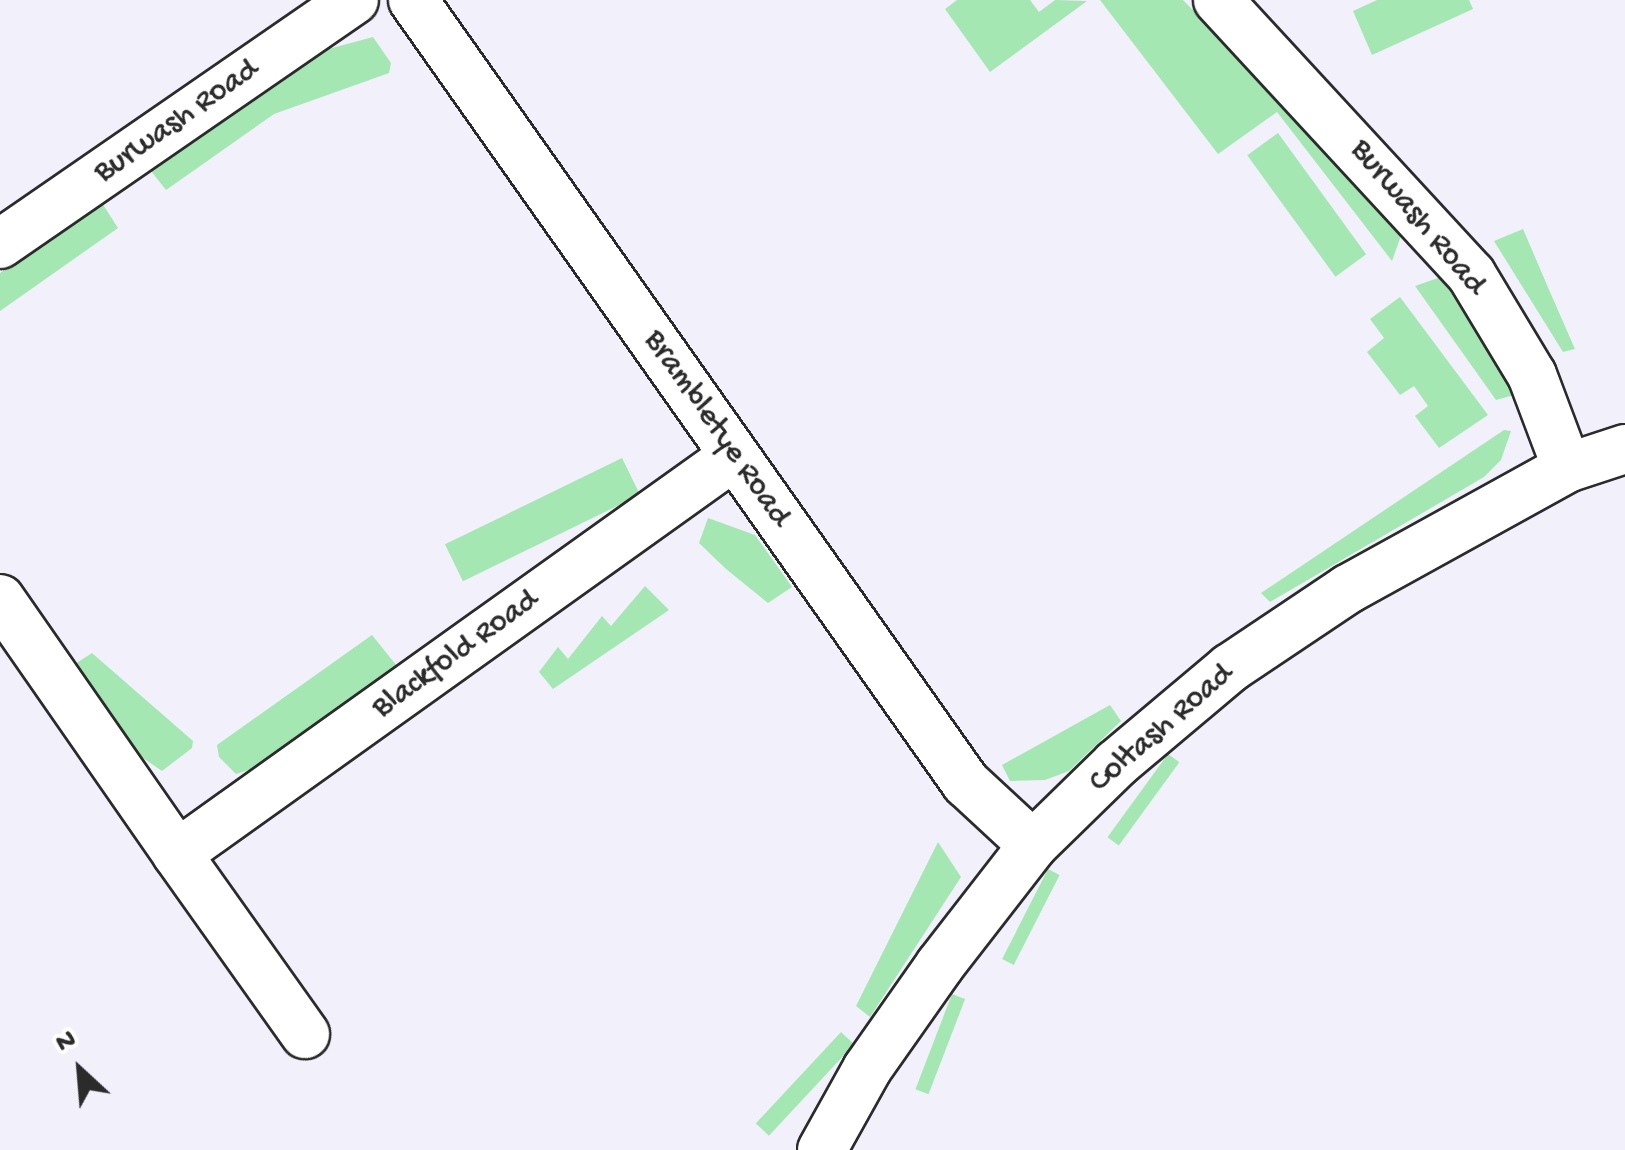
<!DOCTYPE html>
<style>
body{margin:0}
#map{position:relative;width:1625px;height:1150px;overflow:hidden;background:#f2f1fb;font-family:"Gochi Hand",sans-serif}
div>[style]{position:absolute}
.green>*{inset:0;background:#a4e7b2;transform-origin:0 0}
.roads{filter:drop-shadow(2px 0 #2b2b2b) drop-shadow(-2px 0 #2b2b2b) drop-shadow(0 2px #2b2b2b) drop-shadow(0 -2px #2b2b2b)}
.minor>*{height:48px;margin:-24px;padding:0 24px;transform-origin:24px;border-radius:24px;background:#fff}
span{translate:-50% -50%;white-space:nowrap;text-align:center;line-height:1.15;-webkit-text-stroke:8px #fff;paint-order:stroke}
.street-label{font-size:32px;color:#2b2b2b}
.north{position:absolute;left:30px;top:1020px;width:100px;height:100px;-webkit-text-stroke:8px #fff;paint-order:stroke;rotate:334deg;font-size:28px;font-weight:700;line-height:40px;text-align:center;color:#2b2b2b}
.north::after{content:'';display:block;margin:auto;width:35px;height:45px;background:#2b2b2b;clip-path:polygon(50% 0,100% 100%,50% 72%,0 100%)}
</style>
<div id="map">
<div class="green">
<div style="clip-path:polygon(957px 0,1030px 0,1039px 12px,1055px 0,1087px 1px,990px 72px,945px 9px)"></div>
<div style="clip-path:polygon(1100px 0,1183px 0,1340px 159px,1402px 233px,1392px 261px,1277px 112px,1218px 154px)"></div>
<div style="clip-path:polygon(1377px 0,1469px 0,1473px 9px,1372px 55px,1353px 11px)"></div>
<div style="clip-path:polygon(373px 37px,391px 63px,389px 73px,274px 114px,166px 190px,151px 171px,321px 51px)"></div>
<div style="left:1278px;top:133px;width:150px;height:38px;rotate:54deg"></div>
<div style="clip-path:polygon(102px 203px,118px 228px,0 311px,0 273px)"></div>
<div style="clip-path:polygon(1523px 229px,1550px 292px,1575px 349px,1563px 352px,1494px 241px)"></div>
<div style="clip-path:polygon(1441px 277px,1498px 358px,1514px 395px,1496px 400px,1415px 286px)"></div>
<div style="clip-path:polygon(1400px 297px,1488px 415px,1439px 448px,1415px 416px,1428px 406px,1414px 386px,1400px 395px,1367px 352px,1384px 338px,1370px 319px)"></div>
<div style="clip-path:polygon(1504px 430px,1511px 431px,1501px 460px,1484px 477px,1270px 602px,1261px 593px)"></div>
<div style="left:622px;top:458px;width:41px;height:197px;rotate:64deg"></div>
<div style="clip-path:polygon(708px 518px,755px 535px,792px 587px,768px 603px,726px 569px,699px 543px)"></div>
<div style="clip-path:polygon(645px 586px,669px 610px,553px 689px,539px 672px,558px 647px,568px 659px,602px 616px,611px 626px)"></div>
<div style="clip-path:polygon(372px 635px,401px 671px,258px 767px,236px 774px,219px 757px,217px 745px)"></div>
<div style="clip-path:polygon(92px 653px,193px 741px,192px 748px,162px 771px,143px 758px,75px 664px)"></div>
<div style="clip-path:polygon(1110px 705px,1121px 721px,1069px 771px,1045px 780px,1010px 781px,1002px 765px)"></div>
<div style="left:1168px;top:754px;width:14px;height:103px;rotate:36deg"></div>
<div style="clip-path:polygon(938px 842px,961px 877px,870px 1017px,856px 1006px)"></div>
<div style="left:1048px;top:869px;width:13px;height:101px;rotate:27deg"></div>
<div style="left:952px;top:994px;width:14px;height:102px;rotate:21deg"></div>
<div style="left:841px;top:1032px;width:18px;height:125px;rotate:43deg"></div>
</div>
<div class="roads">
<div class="minor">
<div style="left:413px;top:0;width:959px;rotate:54.77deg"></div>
<div style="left:966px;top:783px;width:91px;rotate:42.8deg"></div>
<div style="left:1218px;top:0;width:373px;rotate:47.3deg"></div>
<div style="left:1471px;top:274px;width:118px;rotate:58.9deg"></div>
<div style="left:1532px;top:375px;width:99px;rotate:69.4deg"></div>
<div style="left:0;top:244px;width:430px;rotate:-34.6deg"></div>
<div style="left:0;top:599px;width:310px;rotate:55.2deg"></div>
<div style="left:177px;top:854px;width:685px;rotate:-35.55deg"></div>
<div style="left:177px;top:854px;width:221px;rotate:54.6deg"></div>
<div style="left:822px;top:1150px;width:93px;rotate:-60.9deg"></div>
<div style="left:867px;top:1069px;width:127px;rotate:-54.9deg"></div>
<div style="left:940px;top:965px;width:152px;rotate:-52.2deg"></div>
<div style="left:1033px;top:845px;width:116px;rotate:-44.3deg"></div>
<div style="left:1116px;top:764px;width:149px;rotate:-40.1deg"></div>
<div style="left:1230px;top:668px;width:142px;rotate:-33.8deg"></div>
<div style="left:1348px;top:589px;width:250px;rotate:-28.9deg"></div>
<div style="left:1567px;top:468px;width:61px;rotate:-18.1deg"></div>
</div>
</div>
<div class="street-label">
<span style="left:177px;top:122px;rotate:-35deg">Burwash Road</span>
<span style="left:1417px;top:218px;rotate:50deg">Burwash Road</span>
<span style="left:716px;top:429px;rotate:55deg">Brambletye Road</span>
<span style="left:456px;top:655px;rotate:-36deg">Blackfold Road</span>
<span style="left:1162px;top:729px;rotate:-41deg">Coltash Road</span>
</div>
<div class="north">N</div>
</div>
